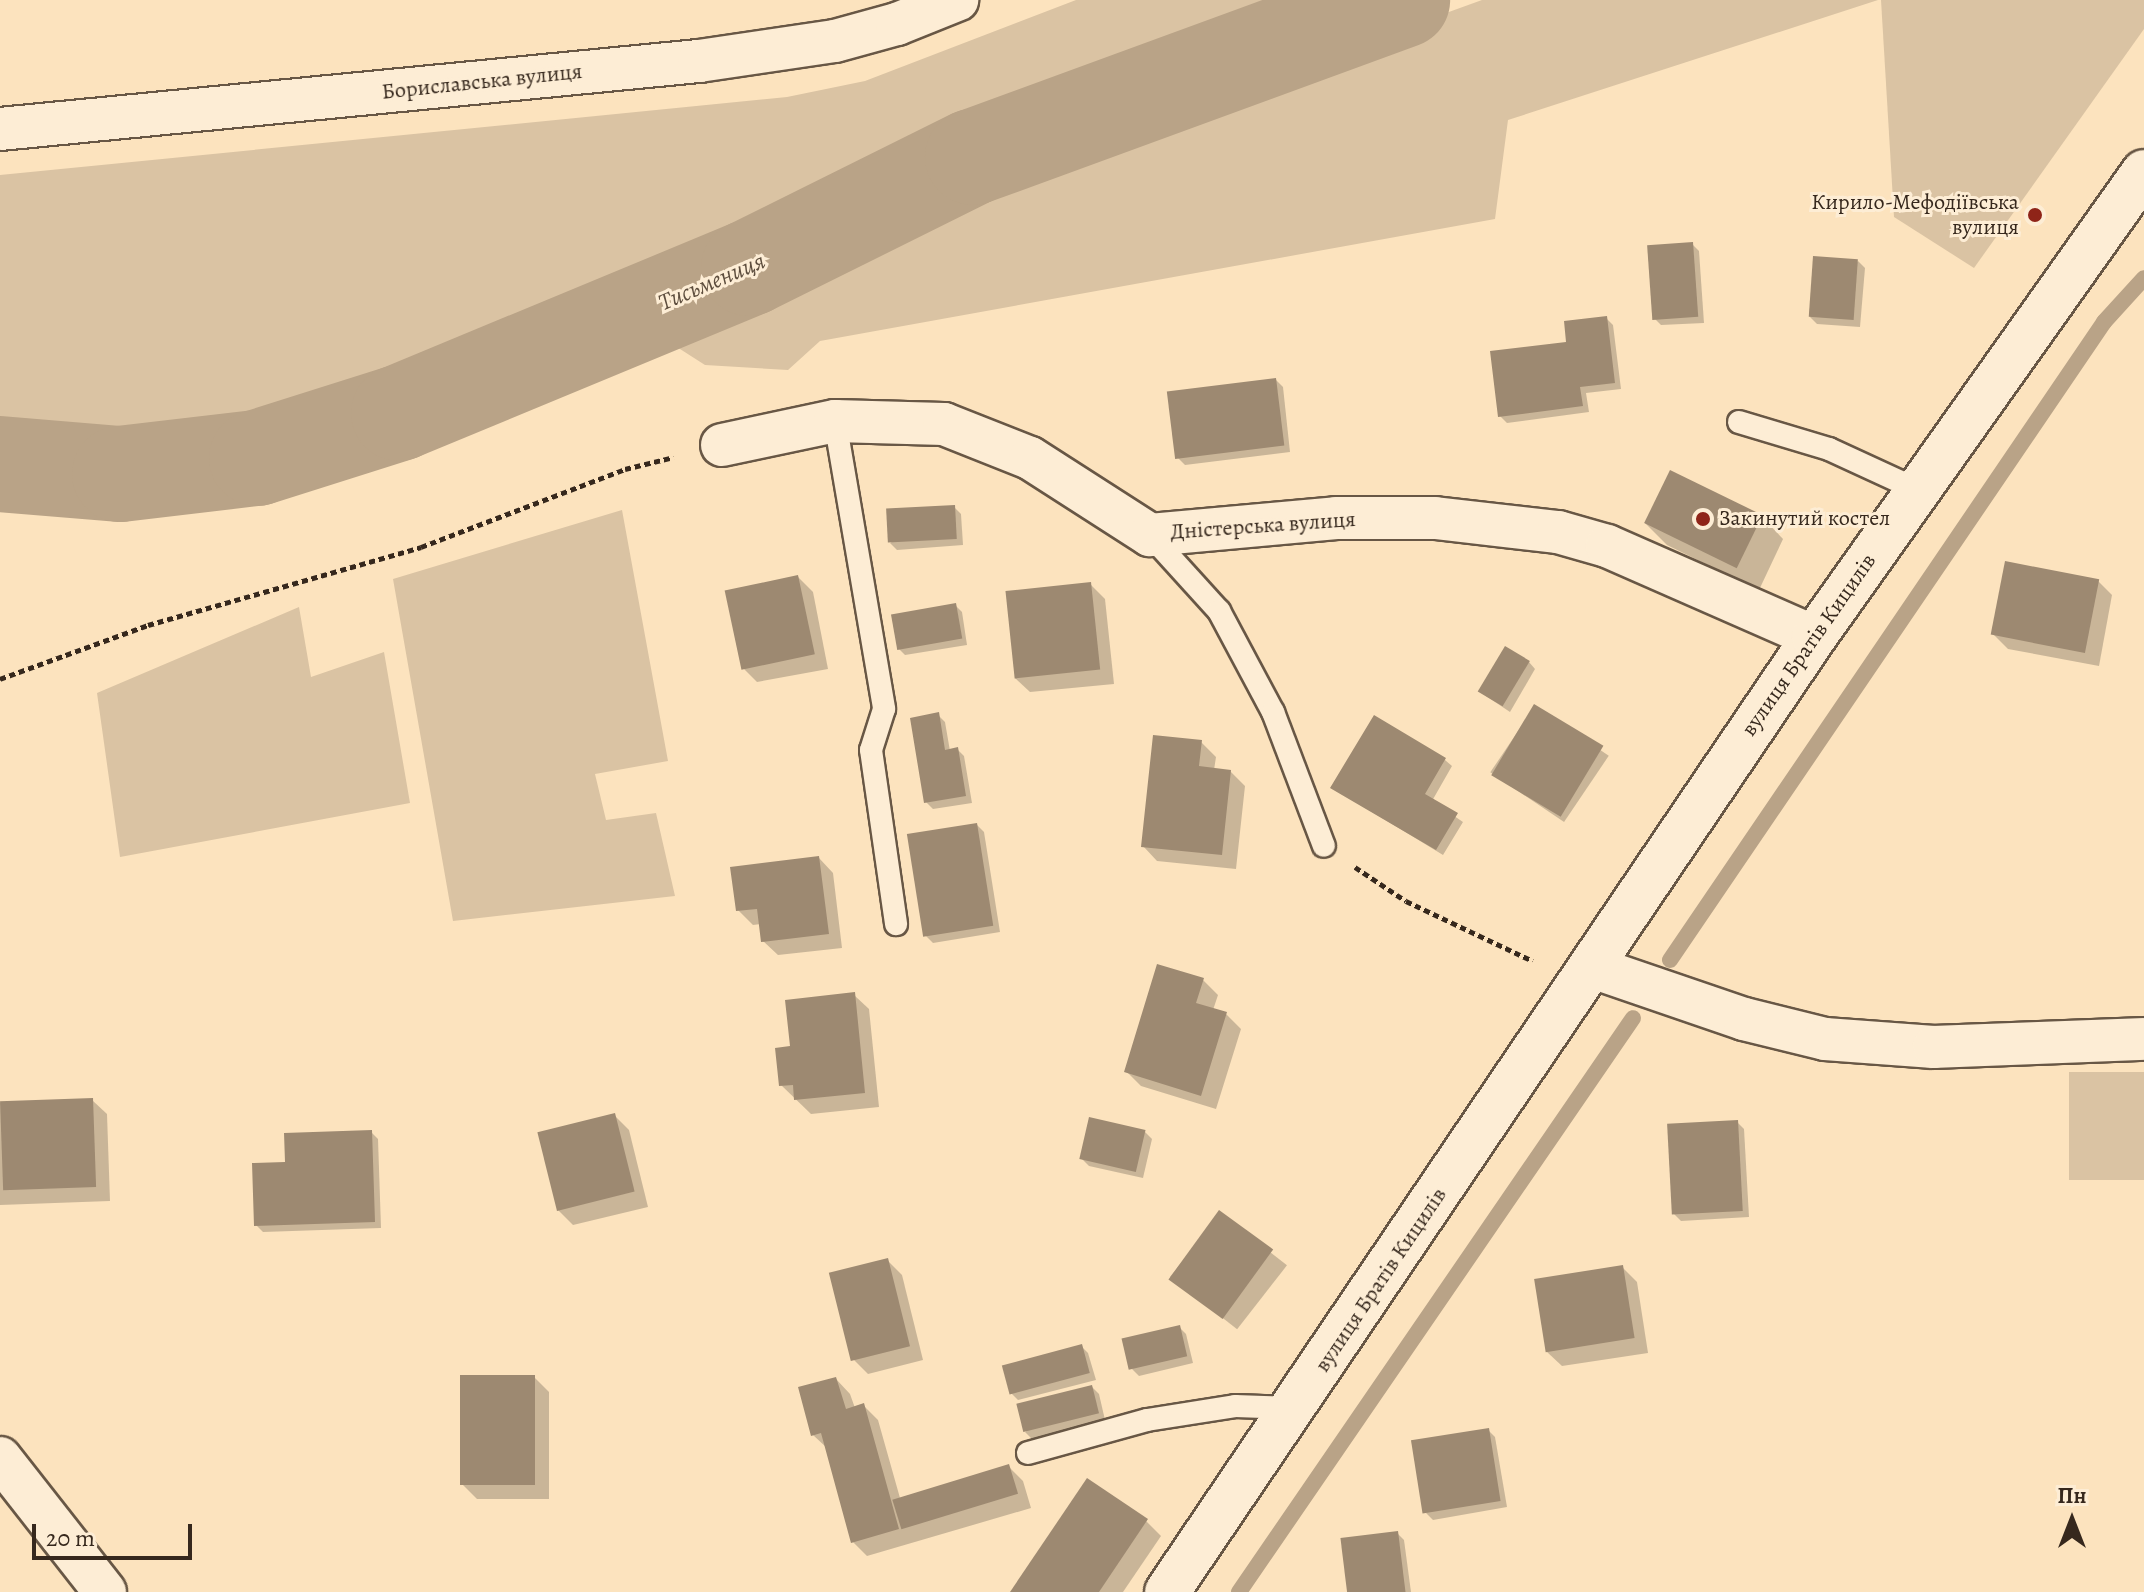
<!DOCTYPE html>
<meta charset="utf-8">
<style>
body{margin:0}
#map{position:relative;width:2144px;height:1592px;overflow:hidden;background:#fce3be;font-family:Alegreya,serif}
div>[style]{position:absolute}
.green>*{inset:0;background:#dac3a3;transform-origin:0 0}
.shadow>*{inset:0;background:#0003;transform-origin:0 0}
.stream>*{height:16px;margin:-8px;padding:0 8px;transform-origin:8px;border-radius:8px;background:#b9a387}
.river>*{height:96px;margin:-48px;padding:0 48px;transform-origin:48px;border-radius:48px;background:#b9a387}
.building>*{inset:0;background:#9d8971;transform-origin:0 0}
.path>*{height:5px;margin-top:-2.5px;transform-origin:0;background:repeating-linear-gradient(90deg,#36281d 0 6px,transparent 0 10px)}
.roads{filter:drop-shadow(2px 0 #685745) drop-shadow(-2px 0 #685745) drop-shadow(0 2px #685745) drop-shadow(0 -2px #685745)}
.service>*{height:22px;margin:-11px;padding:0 11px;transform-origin:11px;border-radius:11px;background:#fdedd5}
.minor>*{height:42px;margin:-21px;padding:0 21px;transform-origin:21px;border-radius:21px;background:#fdedd5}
.tertiary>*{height:44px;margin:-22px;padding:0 22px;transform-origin:22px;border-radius:22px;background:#fdedd5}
.dots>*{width:22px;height:22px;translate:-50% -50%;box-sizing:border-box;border:4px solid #fdedd5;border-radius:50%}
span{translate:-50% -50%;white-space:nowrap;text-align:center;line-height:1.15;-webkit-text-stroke:6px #fdedd5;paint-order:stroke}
.street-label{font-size:22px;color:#36281d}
.poi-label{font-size:22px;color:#36281d}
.right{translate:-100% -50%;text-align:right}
.left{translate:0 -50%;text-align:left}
.water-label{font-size:24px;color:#5d4d3d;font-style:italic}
.north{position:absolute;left:2032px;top:1480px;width:80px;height:80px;-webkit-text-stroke:6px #fdedd5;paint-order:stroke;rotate:0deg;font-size:22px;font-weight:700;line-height:32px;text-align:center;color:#36281d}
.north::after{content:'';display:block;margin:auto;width:28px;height:36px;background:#36281d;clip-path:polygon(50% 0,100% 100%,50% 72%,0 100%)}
.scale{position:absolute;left:32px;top:1524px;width:160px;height:36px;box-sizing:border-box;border:4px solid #36281d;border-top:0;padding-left:10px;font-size:24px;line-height:28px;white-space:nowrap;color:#36281d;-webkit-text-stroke:6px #fdedd5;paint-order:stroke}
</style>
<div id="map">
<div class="green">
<div style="clip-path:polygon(1076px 0,1343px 0,958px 142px,374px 383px,246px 426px,113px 443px,0 431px,0 175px,787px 97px,865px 81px)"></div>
<div style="clip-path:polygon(1482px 0,1878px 0,1508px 120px,1495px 219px,820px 341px,788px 370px,705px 365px,655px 333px,979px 182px)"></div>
<div style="clip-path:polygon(1881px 0,2144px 0,2144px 29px,1974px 268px,1894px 217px)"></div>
<div style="clip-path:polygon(622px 510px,668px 761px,595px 774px,606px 820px,656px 813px,675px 896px,453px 921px,393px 579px)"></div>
<div style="clip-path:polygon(299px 607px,311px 677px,384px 652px,410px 803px,120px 857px,97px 693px)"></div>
<div style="left:2144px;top:1072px;width:108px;height:75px;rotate:90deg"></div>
</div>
<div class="shadow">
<div style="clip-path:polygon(1692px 244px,1699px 251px,1704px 323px,1661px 325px,1654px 318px)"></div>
<div style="clip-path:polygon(1858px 261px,1865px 268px,1860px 327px,1817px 324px,1810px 317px)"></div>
<div style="clip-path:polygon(1606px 318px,1613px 325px,1621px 389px,1586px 393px,1589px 412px,1507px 423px,1500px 416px,1569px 343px)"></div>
<div style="clip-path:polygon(1276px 380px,1283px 387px,1290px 452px,1185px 465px,1178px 458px)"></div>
<div style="clip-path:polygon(954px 507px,961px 514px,963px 545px,897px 550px,890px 543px)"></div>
<div style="clip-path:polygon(1762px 517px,1783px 539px,1759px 590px,1667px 545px,1645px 523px)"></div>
<div style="clip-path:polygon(798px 577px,813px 592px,828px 669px,757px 682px,743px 668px)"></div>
<div style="clip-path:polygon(2098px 581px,2112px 595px,2099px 666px,2008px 649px,1993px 634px)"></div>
<div style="clip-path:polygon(1090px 584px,1105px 599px,1114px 684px,1030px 692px,1015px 678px)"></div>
<div style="clip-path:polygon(955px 605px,962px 612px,967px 645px,905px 655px,898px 648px)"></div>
<div style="clip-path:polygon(1529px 662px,1535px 669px,1510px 712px,1480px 692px)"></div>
<div style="left:1535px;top:706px;width:89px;height:80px;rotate:34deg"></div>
<div style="clip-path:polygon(938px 715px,945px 722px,950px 751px,957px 749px,964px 756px,972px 803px,933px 809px,926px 802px)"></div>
<div style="clip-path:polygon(1201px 742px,1216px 757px,1214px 770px,1230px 771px,1245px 786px,1236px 869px,1157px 861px,1143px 846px)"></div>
<div style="clip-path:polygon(1445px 760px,1452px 766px,1432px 801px,1463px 822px,1443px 855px,1333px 788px)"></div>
<div style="clip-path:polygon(977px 825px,984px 832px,1000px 932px,933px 943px,926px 936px)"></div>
<div style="clip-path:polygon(819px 858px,833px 873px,842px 948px,778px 955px,763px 941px,761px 924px,753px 925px,738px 910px)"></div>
<div style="clip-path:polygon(1203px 980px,1218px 995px,1213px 1010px,1226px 1014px,1241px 1029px,1216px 1109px,1141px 1086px,1126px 1071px)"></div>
<div style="clip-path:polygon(854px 995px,869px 1009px,879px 1107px,811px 1114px,781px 1085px,792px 1048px)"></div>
<div style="clip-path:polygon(92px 1100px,107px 1114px,110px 1201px,0 1205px,0 1103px)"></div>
<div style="clip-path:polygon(614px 1115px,629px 1130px,648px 1207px,573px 1225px,558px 1210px)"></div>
<div style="clip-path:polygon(1737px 1122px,1744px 1129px,1749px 1217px,1681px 1221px,1674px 1214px)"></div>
<div style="clip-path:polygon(371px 1132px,378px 1139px,381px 1228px,263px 1232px,256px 1225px,287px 1164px)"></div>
<div style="clip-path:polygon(1145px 1132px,1152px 1139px,1143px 1178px,1089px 1166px,1082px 1159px)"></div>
<div style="left:1220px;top:1213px;width:85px;height:81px;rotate:38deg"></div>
<div style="clip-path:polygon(887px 1260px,902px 1275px,923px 1360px,868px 1374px,853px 1359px)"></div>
<div style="clip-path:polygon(1622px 1267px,1637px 1282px,1648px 1353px,1562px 1366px,1547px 1352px)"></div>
<div style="clip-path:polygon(1179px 1327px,1186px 1334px,1193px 1363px,1139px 1376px,1132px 1369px)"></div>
<div style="clip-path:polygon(1081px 1346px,1088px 1353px,1096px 1380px,1018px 1400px,1011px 1393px)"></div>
<div style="clip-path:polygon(534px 1377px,549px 1392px,549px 1499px,477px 1499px,462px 1484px)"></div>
<div style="clip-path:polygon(836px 1379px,850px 1394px,855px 1408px,864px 1406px,878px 1420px,900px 1498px,1008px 1466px,1023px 1481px,1031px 1508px,867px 1556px,853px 1542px,827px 1448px,813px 1435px)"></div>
<div style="clip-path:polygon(1092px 1387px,1099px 1394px,1105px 1420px,1032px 1439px,1025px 1432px)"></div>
<div style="clip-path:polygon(1488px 1430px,1495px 1437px,1507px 1507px,1433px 1520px,1426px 1513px)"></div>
<div style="clip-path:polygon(1146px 1521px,1161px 1536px,1123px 1592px,1012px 1592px)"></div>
<div style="clip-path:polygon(1397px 1533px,1404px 1540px,1411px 1592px,1349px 1592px)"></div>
</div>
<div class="stream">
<div style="left:1670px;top:960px;width:772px;rotate:-55.77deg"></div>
<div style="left:2104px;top:322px;width:59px;rotate:-47.7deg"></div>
<div style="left:1239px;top:1592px;width:696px;rotate:-55.53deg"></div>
</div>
<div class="river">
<div style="left:0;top:464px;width:120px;rotate:4.8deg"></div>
<div style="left:120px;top:474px;width:138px;rotate:-6.7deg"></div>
<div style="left:257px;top:458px;width:149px;rotate:-17.6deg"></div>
<div style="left:399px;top:413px;width:379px;rotate:-22.5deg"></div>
<div style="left:749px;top:268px;width:250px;rotate:-26.4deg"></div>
<div style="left:973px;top:157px;width:457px;rotate:-20.1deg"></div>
</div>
<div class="building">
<div style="left:1693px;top:242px;width:75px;height:46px;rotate:86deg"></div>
<div style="left:1813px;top:256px;width:45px;height:61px;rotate:4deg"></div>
<div style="clip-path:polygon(1607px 316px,1615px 383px,1580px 387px,1583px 406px,1498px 417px,1490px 351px,1566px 342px,1564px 321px)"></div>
<div style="left:1276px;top:378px;width:68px;height:110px;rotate:83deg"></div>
<div style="left:1670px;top:470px;width:103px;height:59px;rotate:26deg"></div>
<div style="left:955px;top:505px;width:34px;height:69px;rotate:87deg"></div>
<div style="left:2005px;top:561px;width:96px;height:75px;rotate:11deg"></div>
<div style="left:798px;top:575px;width:81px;height:75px;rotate:78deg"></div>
<div style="left:1091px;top:582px;width:88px;height:86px;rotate:84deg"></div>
<div style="left:956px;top:603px;width:36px;height:66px;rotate:80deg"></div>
<div style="left:1505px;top:646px;width:29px;height:53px;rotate:31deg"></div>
<div style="left:1534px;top:704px;width:81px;height:83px;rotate:31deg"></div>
<div style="clip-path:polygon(939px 712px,945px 750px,958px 747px,966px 796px,924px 803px,910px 718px)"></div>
<div style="clip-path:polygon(1374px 715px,1446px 758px,1425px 794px,1458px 813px,1436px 850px,1330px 788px)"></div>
<div style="clip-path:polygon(1153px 735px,1202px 740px,1199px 766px,1231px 770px,1222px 855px,1141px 847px)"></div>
<div style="left:977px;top:823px;width:104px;height:71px;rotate:81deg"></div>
<div style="clip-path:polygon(819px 856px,829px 934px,761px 942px,757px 909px,736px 911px,730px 867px)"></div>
<div style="clip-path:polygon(1157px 964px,1204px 978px,1196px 1003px,1227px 1012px,1201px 1096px,1124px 1072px)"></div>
<div style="clip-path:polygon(855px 992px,865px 1093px,794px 1100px,793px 1085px,779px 1086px,775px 1048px,790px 1046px,785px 1000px)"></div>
<div style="left:93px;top:1098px;width:89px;height:93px;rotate:88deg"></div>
<div style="left:615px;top:1113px;width:81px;height:80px;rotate:76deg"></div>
<div style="left:1089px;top:1117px;width:58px;height:43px;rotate:13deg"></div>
<div style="left:1738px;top:1120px;width:91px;height:71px;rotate:87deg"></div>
<div style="clip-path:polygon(372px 1130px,375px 1222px,254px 1226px,252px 1163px,285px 1162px,284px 1133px)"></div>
<div style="left:1219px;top:1210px;width:67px;height:86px;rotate:36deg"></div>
<div style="left:888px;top:1258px;width:91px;height:61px;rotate:76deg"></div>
<div style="left:1623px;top:1265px;width:74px;height:90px;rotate:81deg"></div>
<div style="left:1180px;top:1325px;width:32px;height:60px;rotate:77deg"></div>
<div style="left:1082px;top:1344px;width:30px;height:83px;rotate:75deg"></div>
<div style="left:460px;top:1375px;width:75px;height:110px"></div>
<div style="clip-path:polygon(836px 1377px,846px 1409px,864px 1403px,899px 1529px,851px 1543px,821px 1433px,811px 1436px,798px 1387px)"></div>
<div style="left:1092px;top:1385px;width:29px;height:78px;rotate:76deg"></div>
<div style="left:1489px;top:1428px;width:74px;height:79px;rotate:81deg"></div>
<div style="left:1009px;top:1464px;width:31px;height:122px;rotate:73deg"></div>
<div style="clip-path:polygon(1087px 1478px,1148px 1519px,1099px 1592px,1010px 1592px)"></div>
<div style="left:1398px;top:1531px;width:62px;height:58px;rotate:83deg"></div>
</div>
<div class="path">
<div style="left:0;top:679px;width:158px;rotate:-20deg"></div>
<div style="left:148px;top:625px;width:284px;rotate:-15.9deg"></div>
<div style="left:421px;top:547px;width:218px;rotate:-20.9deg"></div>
<div style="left:625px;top:469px;width:50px;rotate:-13.8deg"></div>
<div style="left:1355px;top:867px;width:61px;rotate:33.7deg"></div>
<div style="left:1406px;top:901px;width:140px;rotate:25.3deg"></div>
</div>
<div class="roads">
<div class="service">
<div style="left:835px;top:421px;width:292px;rotate:80.3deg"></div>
<div style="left:884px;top:709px;width:43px;rotate:107.6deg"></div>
<div style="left:871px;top:750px;width:176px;rotate:81.8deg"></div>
<div style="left:1739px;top:422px;width:94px;rotate:16.7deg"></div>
<div style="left:1829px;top:449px;width:98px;rotate:24.7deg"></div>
<div style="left:1150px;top:535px;width:103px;rotate:47.8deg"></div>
<div style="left:1219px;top:611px;width:115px;rotate:61.9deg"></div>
<div style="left:1273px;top:712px;width:143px;rotate:69.2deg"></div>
<div style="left:1028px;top:1453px;width:123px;rotate:-15.5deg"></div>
<div style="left:1147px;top:1420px;width:89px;rotate:-9deg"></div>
<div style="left:1235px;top:1406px;width:58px;rotate:2deg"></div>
</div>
<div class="minor">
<div style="left:0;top:129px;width:702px;rotate:-5.56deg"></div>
<div style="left:699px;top:61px;width:137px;rotate:-8.4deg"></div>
<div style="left:835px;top:41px;width:64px;rotate:-15.3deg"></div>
<div style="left:897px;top:24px;width:65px;rotate:-21.8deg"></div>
<div style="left:722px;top:445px;width:116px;rotate:-12deg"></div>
<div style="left:835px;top:421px;width:109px;rotate:1.6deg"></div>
<div style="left:944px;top:424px;width:92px;rotate:21.6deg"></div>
<div style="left:1030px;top:458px;width:143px;rotate:32.7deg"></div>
<div style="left:1150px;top:535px;width:187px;rotate:-5.2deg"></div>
<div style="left:1336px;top:518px;width:99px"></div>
<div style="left:1435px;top:518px;width:124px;rotate:6.5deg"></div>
<div style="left:1558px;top:532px;width:51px;rotate:15.9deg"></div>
<div style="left:1607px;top:546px;width:226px;rotate:23.7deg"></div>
<div style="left:1592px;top:967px;width:161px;rotate:18.9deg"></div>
<div style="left:1744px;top:1019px;width:83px;rotate:13.9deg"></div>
<div style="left:1825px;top:1039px;width:109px;rotate:4.2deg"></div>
<div style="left:1934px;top:1047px;width:210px;rotate:-2.2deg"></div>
<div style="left:0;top:1458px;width:170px;rotate:51.9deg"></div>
</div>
<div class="tertiary">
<div style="left:1167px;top:1592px;width:1154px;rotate:-55.88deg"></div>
<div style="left:1814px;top:637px;width:570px;rotate:-54.64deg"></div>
</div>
</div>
<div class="dots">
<div style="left:2035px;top:215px;background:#8f2418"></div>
<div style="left:1703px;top:519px;background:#8f2418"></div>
</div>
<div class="street-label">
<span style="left:482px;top:82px;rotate:-6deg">Бориславська вулиця</span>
<span style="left:1263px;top:526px;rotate:-4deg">Дністерська вулиця</span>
<span style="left:1809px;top:645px;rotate:-55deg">вулиця Братів Кицилів</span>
<span style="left:1381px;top:1280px;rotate:-56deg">вулиця Братів Кицилів</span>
</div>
<div class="poi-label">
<span class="right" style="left:2019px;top:215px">Кирило-Мефодіївська<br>вулиця</span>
<span class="left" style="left:1719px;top:519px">Закинутий костел</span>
</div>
<div class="water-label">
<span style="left:712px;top:282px;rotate:-23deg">Тисьмениця</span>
</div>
<div class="north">Пн</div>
<div class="scale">20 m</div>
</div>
